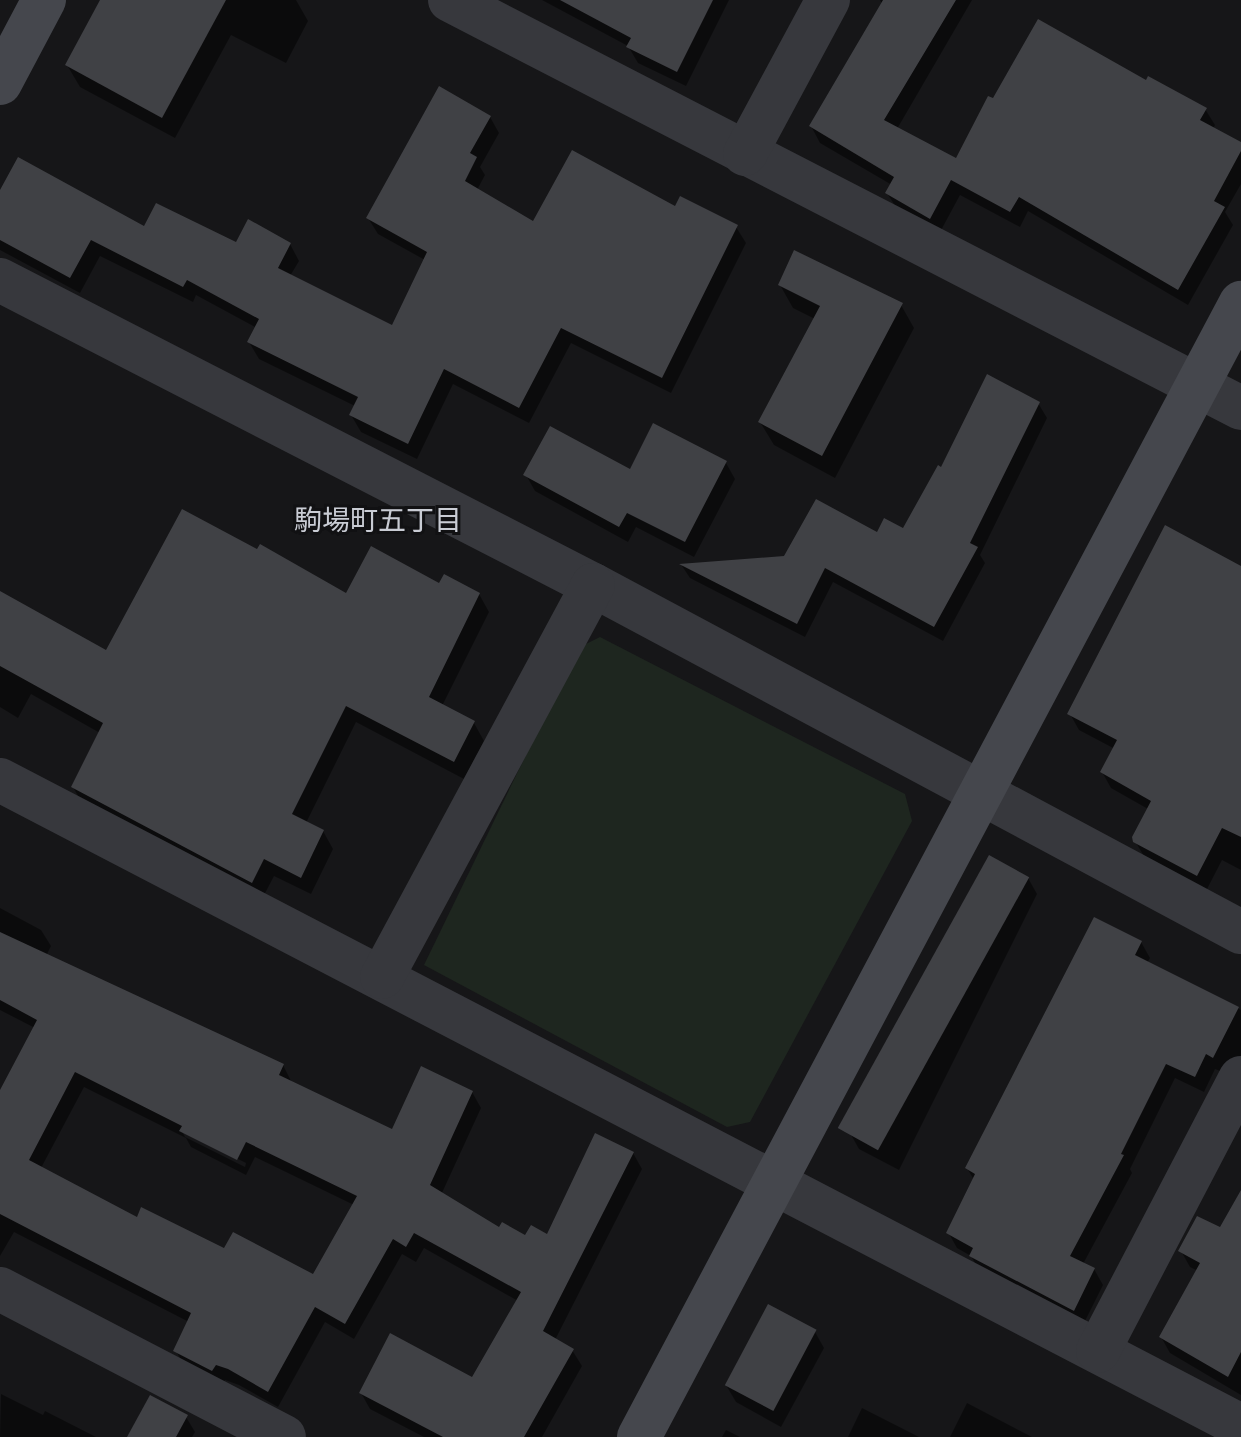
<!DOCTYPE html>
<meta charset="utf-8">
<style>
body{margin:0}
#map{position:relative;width:1241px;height:1437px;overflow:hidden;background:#161618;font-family:"Space Grotesk","Noto Sans JP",sans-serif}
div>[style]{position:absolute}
.green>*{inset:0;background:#1e261f}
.shadow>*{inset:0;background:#0007}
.building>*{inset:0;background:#404145;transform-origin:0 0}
.street>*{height:44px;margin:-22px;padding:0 22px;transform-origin:22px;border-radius:22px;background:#37383d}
.secondary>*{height:44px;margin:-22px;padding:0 22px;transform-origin:22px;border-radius:22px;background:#45474d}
span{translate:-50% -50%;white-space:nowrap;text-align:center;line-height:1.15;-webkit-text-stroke:6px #111113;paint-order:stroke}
.neighbourhood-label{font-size:28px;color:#c9ccd4}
</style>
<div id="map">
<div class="green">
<div style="clip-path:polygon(600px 637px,905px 794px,912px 821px,750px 1122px,727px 1127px,424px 965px,578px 648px)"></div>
</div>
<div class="shadow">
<div style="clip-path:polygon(103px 0,296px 0,308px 21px,286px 63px,231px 35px,175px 138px,80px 87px,67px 65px)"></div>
<div style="clip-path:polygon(542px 0,729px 0,686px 86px,638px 63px,628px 46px)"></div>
<div style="clip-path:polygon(880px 0,972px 0,897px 129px,957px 161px,994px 101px,1147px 83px,1205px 109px,1215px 125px,1213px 129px,1241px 145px,1241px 184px,1225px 212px,1233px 225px,1188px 305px,1028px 211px,1020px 227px,960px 195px,939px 234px,897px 209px,887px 193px,892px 185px,820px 143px,811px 126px,883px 5px)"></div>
<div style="clip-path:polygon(490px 117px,499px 133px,480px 167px,485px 175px,477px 190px,534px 223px,676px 208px,736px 227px,746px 243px,671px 393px,571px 343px,529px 423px,453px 384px,417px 459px,361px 432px,351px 415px,355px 406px,259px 359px,249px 342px,257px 328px,196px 295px,193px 302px,100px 256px,80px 293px,0 250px,0 194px,145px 229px,236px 244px,290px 244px,299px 261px,290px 276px,393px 328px,425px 260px,378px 234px,368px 218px)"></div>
<div style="clip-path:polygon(780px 285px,901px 305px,914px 328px,835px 478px,774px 445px,760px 422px,815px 319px,793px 308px)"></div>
<div style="clip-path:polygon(1038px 403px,1047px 418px,980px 555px,985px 563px,943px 641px,833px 582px,805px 637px,690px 578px,682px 566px,785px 558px,903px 531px)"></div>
<div style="clip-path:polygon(726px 463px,735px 479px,694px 557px,636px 527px,628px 542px,535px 491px,526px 475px,630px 472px)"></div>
<div style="clip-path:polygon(1241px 568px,1241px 870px,1222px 860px,1206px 891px,1145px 858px,1135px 841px,1148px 809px,1111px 788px,1102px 772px,1115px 749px,1079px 730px,1070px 714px)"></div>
<div style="clip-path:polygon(440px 585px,479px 594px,489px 612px,442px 706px,474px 723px,484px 741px,464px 779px,356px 722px,306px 823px,323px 831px,333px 849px,311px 894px,274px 876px,262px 899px,83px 805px,73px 787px,100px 733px,31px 694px,18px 718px,0 707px,0 597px,106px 653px,346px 596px)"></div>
<div style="clip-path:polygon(1028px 878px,1037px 894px,899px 1170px,859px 1149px,850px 1133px)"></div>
<div style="clip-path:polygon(evenodd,0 908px,41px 930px,51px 946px,46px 956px,283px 1065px,292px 1083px,392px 1132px,472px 1092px,481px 1108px,441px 1195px,500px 1230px,526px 1238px,548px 1237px,633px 1153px,642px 1169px,555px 1340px,572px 1350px,582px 1366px,542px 1437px,424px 1437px,370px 1409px,361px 1393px,473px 1379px,518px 1301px,424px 1248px,416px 1262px,402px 1254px,354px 1339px,325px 1322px,278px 1407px,239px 1385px,225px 1380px,221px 1386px,185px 1367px,176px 1351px,189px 1322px,14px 1232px,0 1256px,0 1094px,35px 1028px,0 1010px,0 908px,84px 1087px,186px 1138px,191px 1147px,246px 1175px,255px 1157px,354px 1205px,313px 1277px,137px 1220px,41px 1168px,84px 1087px,0 908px,182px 1131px,246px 1163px,245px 1167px,185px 1137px,182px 1131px)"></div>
<div style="clip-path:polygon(1141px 942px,1150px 958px,1147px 963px,1241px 1010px,1241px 1072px,1233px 1076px,1215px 1069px,1204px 1092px,1175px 1078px,1130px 1169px,1132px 1173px,1083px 1264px,1094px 1269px,1103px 1285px,1083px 1325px,980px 1272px,971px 1256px,957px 1248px,948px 1232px,974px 1180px,967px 1168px)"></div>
<div style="clip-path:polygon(1241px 1194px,1241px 1395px,1170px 1353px,1161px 1337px,1198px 1271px,1190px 1267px,1181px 1251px,1223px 1231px)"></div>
<div style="clip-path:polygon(815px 1332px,824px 1348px,781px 1427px,736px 1402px,726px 1385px)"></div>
<div style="clip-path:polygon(1px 1394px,43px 1415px,45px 1411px,96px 1437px,0 1437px)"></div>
<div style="clip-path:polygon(967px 1403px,1032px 1437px,950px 1437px)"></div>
<div style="clip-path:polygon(862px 1408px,919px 1437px,848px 1437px)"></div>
<div style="clip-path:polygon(186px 1417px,195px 1432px,192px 1437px,129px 1437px)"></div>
<div style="clip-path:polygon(726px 1430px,740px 1437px,722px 1437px)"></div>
</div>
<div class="building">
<div style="clip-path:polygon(100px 0,226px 0,162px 118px,65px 65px)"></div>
<div style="clip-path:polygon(560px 0,713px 0,677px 72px,626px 47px,631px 38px)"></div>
<div style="clip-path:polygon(883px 0,956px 0,884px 120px,956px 158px,988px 96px,993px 98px,1038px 19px,1146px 80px,1148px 76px,1207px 108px,1200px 120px,1241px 142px,1241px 151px,1214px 201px,1225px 207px,1178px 290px,1019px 197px,1010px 212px,951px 180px,930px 219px,885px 193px,894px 177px,809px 126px)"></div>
<div style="clip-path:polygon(439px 86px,491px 116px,470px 153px,477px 157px,465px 181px,533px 221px,572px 150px,675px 206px,680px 196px,738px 225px,662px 378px,561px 328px,519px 408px,444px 369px,408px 444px,349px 415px,358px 397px,247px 342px,259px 319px,187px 280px,183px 287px,91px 240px,70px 278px,0 240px,0 190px,18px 157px,144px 226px,156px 203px,236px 242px,248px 219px,291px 243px,278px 268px,392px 325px,427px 252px,366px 218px)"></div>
<div style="clip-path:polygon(794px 250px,903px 303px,822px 456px,758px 422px,820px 306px,778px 285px)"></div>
<div style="clip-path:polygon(987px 374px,1040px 402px,970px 543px,978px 547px,934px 627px,825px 568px,797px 624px,679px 564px,784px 556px,816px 499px,877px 532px,884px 518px,903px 528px,938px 465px,941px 467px)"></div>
<div style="clip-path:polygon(653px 423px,727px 461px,685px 542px,627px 513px,619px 527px,523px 475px,550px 426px,630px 469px)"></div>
<div style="clip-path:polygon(182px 509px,257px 549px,260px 544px,346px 593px,371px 546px,439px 583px,444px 574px,480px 593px,429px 697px,475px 721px,454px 762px,346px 706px,292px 814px,324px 830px,301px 878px,264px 859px,252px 883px,71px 787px,103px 723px,0 666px,0 591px,106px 650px)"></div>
<div style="clip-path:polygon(1165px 525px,1241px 566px,1241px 837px,1222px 828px,1197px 876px,1133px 842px,1132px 837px,1151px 801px,1100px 772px,1117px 740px,1067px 714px)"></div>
<div style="left:989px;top:855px;width:46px;height:312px;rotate:29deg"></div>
<div style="clip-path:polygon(1094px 917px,1142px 941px,1135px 955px,1239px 1007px,1213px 1058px,1206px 1054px,1195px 1077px,1166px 1064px,1121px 1154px,1124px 1155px,1070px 1256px,1095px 1268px,1074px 1311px,969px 1256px,973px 1248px,946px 1233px,975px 1174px,965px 1168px)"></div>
<div style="clip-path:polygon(evenodd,0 932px,284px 1064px,279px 1075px,392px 1129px,421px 1066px,473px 1091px,430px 1185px,499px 1227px,502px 1222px,525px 1235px,531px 1225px,547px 1234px,595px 1133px,634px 1152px,543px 1331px,574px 1349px,524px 1437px,443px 1437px,359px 1393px,390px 1333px,472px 1377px,521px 1292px,414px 1233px,406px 1247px,393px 1239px,345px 1324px,315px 1307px,268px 1392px,228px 1369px,216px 1365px,212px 1371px,173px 1351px,191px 1313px,0 1214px,0 1090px,37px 1020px,0 1000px,0 932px,75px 1072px,182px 1126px,179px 1131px,237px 1160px,246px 1142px,357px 1196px,313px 1274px,233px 1232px,224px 1248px,141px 1207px,137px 1217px,29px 1160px,75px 1072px)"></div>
<div style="clip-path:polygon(1241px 1190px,1241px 1352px,1228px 1377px,1159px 1337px,1200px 1263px,1178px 1251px,1197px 1216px,1220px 1227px)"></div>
<div style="left:768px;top:1304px;width:55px;height:92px;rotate:28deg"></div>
<div style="clip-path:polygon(150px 1395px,188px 1415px,176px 1437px,127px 1437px)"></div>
</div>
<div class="street">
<div style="left:450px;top:0;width:890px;rotate:27.28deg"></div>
<div style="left:745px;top:154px;width:175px;rotate:-61.7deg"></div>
<div style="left:0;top:280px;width:667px;rotate:27.22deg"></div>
<div style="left:593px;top:585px;width:735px;rotate:28.17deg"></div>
<div style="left:0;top:780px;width:1399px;rotate:27.5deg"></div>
<div style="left:382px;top:977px;width:445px;rotate:-61.7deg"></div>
<div style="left:0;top:1289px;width:320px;rotate:27.5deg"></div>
<div style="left:1098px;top:1351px;width:308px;rotate:-62.4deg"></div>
</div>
<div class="secondary">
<div style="left:0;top:83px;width:94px;rotate:-62.1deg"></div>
<div style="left:639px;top:1437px;width:1284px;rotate:-62.04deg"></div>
</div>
<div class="neighbourhood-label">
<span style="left:378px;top:520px">駒場町五丁目</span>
</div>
</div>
